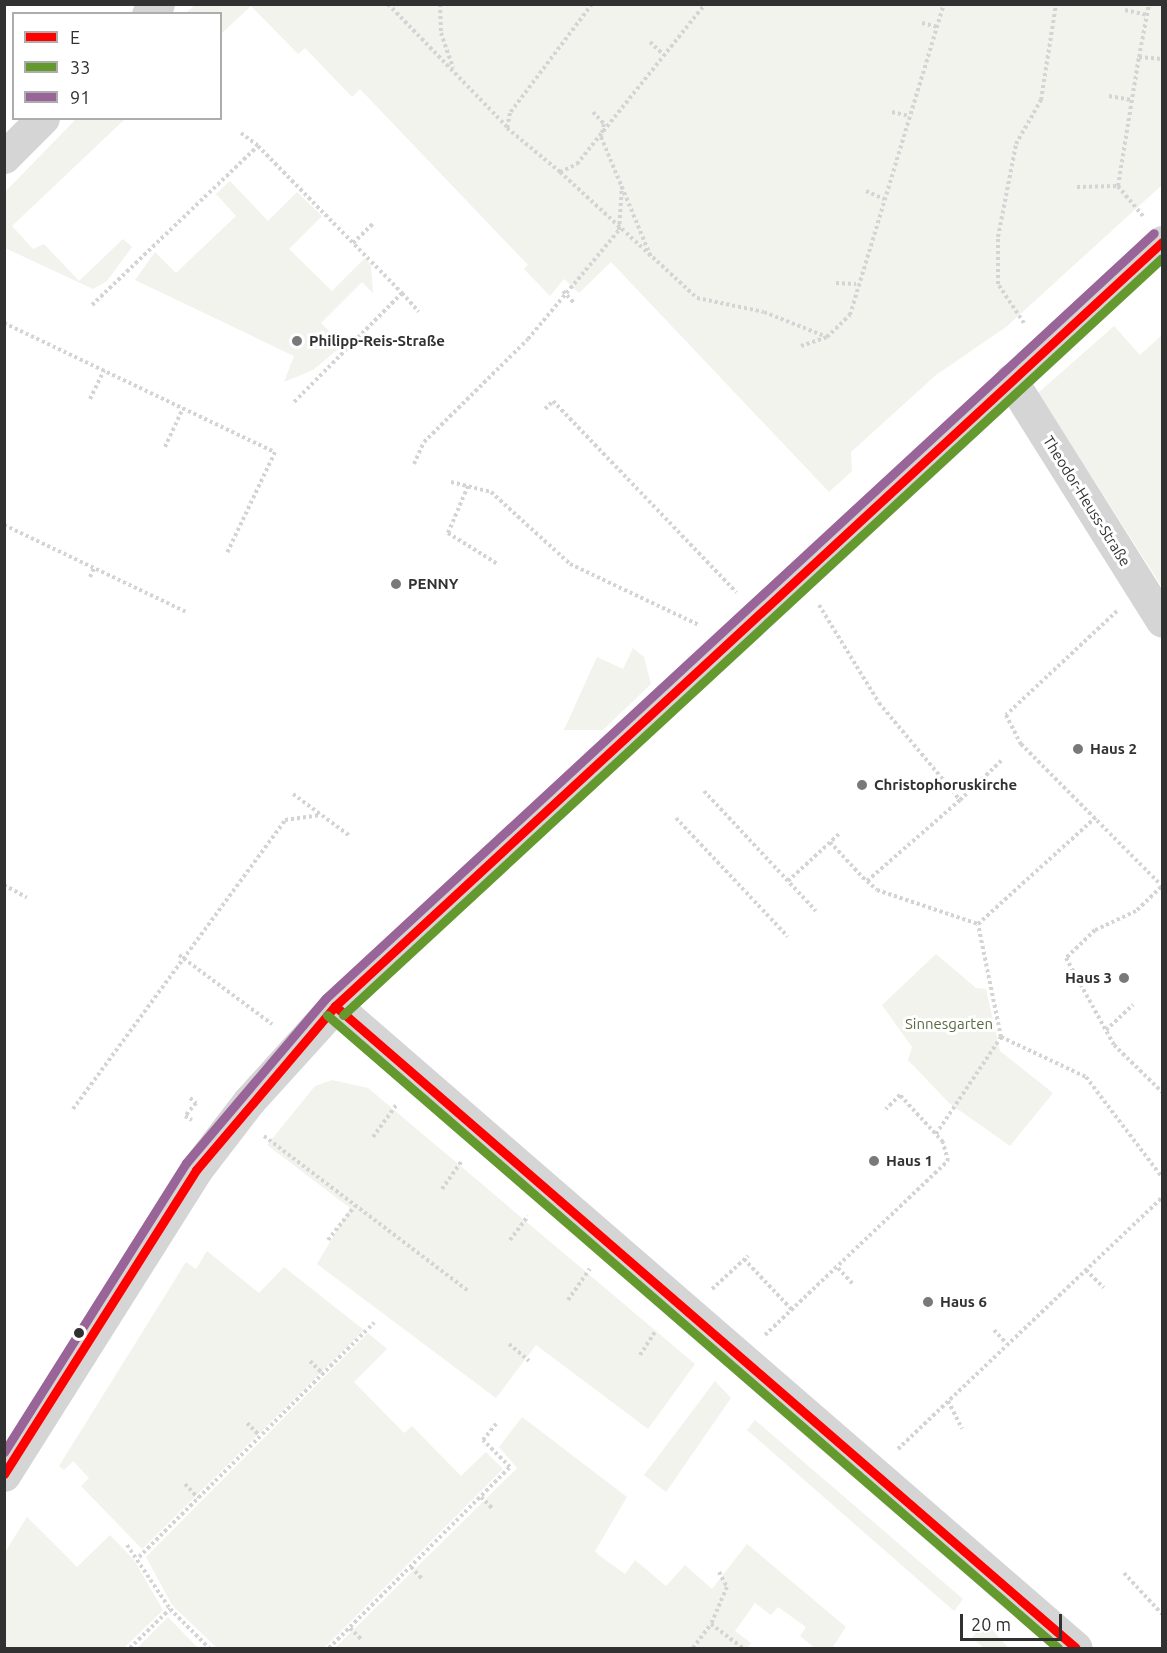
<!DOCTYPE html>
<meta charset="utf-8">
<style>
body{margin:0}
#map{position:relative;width:1167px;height:1653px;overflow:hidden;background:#fff;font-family:Ubuntu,sans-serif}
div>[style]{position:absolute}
.green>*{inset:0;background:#f1f3ec}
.path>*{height:4px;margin-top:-2px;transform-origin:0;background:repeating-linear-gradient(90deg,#d4d4d4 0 3px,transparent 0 6px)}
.minor>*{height:33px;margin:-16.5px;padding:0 16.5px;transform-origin:16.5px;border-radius:16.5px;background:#d5d5d5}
.bus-1>*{height:9px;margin:-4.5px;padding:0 4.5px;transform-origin:4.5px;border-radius:4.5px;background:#f00}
.bus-2>*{height:9px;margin:-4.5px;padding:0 4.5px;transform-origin:4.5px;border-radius:4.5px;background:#64992d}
.bus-3>*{height:9px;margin:-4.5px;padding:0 4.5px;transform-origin:4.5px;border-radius:4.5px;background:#996498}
.dots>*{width:16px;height:16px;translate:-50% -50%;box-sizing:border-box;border:3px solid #fff;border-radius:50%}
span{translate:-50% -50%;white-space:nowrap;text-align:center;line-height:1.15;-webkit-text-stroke:6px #fff;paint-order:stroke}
.poi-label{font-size:15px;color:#313131;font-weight:700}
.left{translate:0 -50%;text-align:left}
.right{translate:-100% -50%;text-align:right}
.street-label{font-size:15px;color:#313131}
.park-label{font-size:15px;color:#5b6b40}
.frame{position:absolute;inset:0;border:6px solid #313131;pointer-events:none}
.legend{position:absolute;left:12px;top:12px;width:210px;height:108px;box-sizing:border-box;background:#fff;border:2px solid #adadad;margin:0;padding:8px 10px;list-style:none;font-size:18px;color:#313131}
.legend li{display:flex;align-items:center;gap:12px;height:30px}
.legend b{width:30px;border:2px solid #adadad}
.scale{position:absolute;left:960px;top:1614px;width:102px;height:27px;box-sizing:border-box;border:3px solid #313131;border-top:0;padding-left:8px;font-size:18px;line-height:21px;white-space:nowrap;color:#313131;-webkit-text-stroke:4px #fff;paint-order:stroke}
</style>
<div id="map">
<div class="green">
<div style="clip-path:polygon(196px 4px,1162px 5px,1162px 185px,1006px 327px,936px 375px,851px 452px,852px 471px,829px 492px,611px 262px,579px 293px,564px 279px,550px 296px,524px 269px,528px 265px,360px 89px,352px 97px,305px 48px,298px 54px,251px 6px,221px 34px,220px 14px,186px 13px)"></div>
<div style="clip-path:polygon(76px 119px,125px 119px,12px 226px,33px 249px,44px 244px,79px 281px,123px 239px,132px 247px,107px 281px,93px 289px,5px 248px,5px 192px)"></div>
<div style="clip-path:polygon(230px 181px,268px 221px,297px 192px,322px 216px,289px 249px,332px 291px,365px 258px,371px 265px,373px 293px,362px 282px,321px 323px,343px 345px,313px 370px,284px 382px,294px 356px,135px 280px,155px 252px,176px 273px,236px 216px,216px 194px)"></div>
<div style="clip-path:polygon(1114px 326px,1140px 355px,1162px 335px,1162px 587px,1038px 393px)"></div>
<div style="clip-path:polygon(633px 648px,644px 657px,651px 684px,603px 730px,564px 730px,597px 657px,623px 669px)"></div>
<div style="clip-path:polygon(936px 954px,976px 988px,986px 989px,1000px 1051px,1053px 1093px,1010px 1146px,949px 1103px,908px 1060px,912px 1047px,882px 1005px)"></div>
<div style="clip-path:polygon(332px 1080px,368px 1088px,695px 1364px,648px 1429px,536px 1345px,496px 1398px,317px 1264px,350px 1208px,267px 1145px,315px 1086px)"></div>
<div style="clip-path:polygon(207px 1251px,259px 1293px,284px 1267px,364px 1330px,142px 1549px,81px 1486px,89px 1478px,73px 1461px,64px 1470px,59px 1466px,186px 1262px,196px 1269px)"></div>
<div style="clip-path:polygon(368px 1333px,387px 1349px,354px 1382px,404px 1433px,412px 1426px,461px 1476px,486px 1452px,503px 1469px,324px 1648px,217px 1648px,172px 1605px,146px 1557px)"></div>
<div style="clip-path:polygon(715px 1381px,731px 1398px,666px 1492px,644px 1475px)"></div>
<div style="clip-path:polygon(522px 1417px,627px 1497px,595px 1551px,600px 1556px,625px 1574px,635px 1560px,666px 1586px,685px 1565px,712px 1589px,747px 1544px,846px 1627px,832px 1648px,815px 1648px,800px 1636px,806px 1627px,778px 1607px,771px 1615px,755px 1603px,735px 1631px,751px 1643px,748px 1648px,335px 1648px,517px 1468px,499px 1447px)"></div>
<div style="clip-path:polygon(755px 1420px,963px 1599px,954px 1611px,747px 1430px)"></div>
<div style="clip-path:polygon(27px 1517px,77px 1567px,110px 1535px,134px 1560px,163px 1610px,124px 1648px,5px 1648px,5px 1552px)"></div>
<div style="clip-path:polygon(168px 1617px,198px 1648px,137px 1648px)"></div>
<div style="clip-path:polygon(984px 1620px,1004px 1643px,1008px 1648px,984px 1648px,972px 1638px)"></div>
</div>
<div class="path">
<div style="left:388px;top:4px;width:171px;rotate:45.9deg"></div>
<div style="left:440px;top:4px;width:29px;rotate:88deg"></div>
<div style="left:441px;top:33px;width:37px;rotate:71deg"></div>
<div style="left:592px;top:4px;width:136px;rotate:127deg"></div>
<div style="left:510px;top:113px;width:15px;rotate:101deg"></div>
<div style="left:507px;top:128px;width:69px;rotate:39.7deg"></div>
<div style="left:560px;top:172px;width:19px;rotate:-25deg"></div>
<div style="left:577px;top:164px;width:205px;rotate:-51.3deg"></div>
<div style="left:1125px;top:10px;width:23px;rotate:13deg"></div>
<div style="left:922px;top:23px;width:16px;rotate:14deg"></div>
<div style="left:650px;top:42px;width:19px;rotate:43deg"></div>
<div style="left:1139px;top:57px;width:54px;rotate:-79.3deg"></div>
<div style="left:1109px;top:96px;width:23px;rotate:10deg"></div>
<div style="left:593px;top:112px;width:16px;rotate:47deg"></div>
<div style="left:604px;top:124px;width:13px;rotate:103deg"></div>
<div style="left:601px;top:137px;width:130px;rotate:67.4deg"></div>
<div style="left:892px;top:112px;width:17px;rotate:13deg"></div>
<div style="left:241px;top:133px;width:21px;rotate:37deg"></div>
<div style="left:560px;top:172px;width:186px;rotate:42.6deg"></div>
<div style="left:697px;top:298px;width:68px;rotate:11.8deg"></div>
<div style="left:764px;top:312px;width:68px;rotate:21.6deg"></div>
<div style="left:1077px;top:187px;width:41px;rotate:-1.4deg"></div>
<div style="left:866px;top:191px;width:20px;rotate:24deg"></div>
<div style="left:1143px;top:216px;width:39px;rotate:-130deg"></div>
<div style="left:1118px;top:186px;width:131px;rotate:-80.8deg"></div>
<div style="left:1139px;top:57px;width:23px;rotate:5deg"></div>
<div style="left:353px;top:243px;width:28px;rotate:-44deg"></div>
<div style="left:836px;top:283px;width:20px;rotate:3deg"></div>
<div style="left:563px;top:291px;width:18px;rotate:47deg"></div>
<div style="left:402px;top:293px;width:25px;rotate:48deg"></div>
<div style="left:92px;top:305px;width:230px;rotate:-43.8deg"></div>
<div style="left:258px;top:146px;width:206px;rotate:45.6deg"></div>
<div style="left:402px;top:293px;width:156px;rotate:134.7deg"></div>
<div style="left:4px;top:323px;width:300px;rotate:25.5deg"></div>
<div style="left:275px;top:452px;width:112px;rotate:115.4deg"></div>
<div style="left:1024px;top:323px;width:47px;rotate:-123.7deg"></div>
<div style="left:998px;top:284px;width:47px;rotate:-90deg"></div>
<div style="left:998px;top:237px;width:95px;rotate:-79deg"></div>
<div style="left:1016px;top:144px;width:51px;rotate:-60.4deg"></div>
<div style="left:1041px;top:100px;width:97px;rotate:-81.1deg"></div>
<div style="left:801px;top:346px;width:28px;rotate:-19deg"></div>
<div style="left:827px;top:337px;width:32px;rotate:-44deg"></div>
<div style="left:850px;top:315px;width:325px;rotate:-73.2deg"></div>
<div style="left:90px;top:399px;width:32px;rotate:-64deg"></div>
<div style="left:545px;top:409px;width:11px;rotate:-45deg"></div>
<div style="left:553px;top:401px;width:265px;rotate:46.2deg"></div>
<div style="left:165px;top:447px;width:43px;rotate:-65.2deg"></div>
<div style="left:414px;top:464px;width:24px;rotate:-66deg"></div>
<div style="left:424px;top:442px;width:146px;rotate:-44.7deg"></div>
<div style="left:528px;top:339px;width:142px;rotate:-50.1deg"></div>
<div style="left:619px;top:230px;width:44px;rotate:-86.1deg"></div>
<div style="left:451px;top:482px;width:41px;rotate:14deg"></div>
<div style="left:491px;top:492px;width:107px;rotate:42.3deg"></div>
<div style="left:570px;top:564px;width:143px;rotate:25.3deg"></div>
<div style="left:468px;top:486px;width:51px;rotate:113.1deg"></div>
<div style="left:448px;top:533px;width:57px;rotate:32deg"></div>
<div style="left:4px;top:525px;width:202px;rotate:25.5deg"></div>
<div style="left:90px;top:577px;width:10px;rotate:-66deg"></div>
<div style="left:819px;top:605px;width:115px;rotate:58.5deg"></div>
<div style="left:879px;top:703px;width:126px;rotate:50.1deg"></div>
<div style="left:960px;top:800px;width:123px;rotate:138.9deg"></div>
<div style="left:867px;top:881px;width:13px;rotate:42deg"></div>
<div style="left:877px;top:890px;width:107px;rotate:18.6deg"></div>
<div style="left:978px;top:924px;width:162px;rotate:-42.2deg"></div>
<div style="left:1117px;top:611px;width:152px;rotate:136.9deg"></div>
<div style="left:1006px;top:715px;width:33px;rotate:63deg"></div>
<div style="left:1021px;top:744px;width:200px;rotate:45.2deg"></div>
<div style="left:704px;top:791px;width:164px;rotate:47deg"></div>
<div style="left:293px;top:794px;width:71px;rotate:36.4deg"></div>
<div style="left:960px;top:800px;width:59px;rotate:-43.6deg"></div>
<div style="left:676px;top:818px;width:163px;rotate:46.7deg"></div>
<div style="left:830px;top:842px;width:53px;rotate:47.3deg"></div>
<div style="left:788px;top:881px;width:71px;rotate:-42.7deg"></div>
<div style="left:4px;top:885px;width:26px;rotate:29deg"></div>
<div style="left:1161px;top:887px;width:35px;rotate:136deg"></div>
<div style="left:1136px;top:911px;width:45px;rotate:155.1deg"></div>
<div style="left:1095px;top:930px;width:40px;rotate:136deg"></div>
<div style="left:1066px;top:958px;width:99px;rotate:61.1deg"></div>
<div style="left:1114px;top:1045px;width:67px;rotate:44.4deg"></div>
<div style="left:179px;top:955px;width:116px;rotate:36.6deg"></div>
<div style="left:1106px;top:1030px;width:37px;rotate:-43deg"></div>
<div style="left:1001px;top:1037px;width:94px;rotate:25.2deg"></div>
<div style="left:1086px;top:1077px;width:126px;rotate:52.8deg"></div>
<div style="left:190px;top:1098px;width:8px;rotate:40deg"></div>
<div style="left:196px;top:1103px;width:17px;rotate:130deg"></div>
<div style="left:185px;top:1116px;width:8px;rotate:30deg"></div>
<div style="left:73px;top:1109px;width:358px;rotate:-53.7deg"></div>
<div style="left:285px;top:820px;width:36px;rotate:-8deg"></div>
<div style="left:936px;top:1134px;width:117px;rotate:-56.2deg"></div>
<div style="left:1001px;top:1037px;width:115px;rotate:-101.5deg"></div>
<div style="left:264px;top:1136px;width:256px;rotate:37.2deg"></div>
<div style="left:373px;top:1137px;width:41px;rotate:-54deg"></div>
<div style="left:442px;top:1189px;width:35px;rotate:-55deg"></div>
<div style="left:328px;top:1240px;width:43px;rotate:-51.5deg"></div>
<div style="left:510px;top:1240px;width:30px;rotate:-53deg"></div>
<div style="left:744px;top:1259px;width:70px;rotate:46.7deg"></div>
<div style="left:838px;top:1268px;width:21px;rotate:47deg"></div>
<div style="left:1086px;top:1270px;width:25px;rotate:45deg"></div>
<div style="left:712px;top:1289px;width:49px;rotate:-42.5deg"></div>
<div style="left:568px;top:1300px;width:38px;rotate:-55deg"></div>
<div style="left:994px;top:1330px;width:19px;rotate:47deg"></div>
<div style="left:765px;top:1335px;width:253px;rotate:-43.6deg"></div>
<div style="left:948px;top:1161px;width:20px;rotate:-105deg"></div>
<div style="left:943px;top:1142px;width:64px;rotate:-132.5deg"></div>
<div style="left:900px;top:1095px;width:20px;rotate:135deg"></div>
<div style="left:509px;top:1344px;width:26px;rotate:40deg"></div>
<div style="left:640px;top:1355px;width:30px;rotate:-57deg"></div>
<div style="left:310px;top:1361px;width:18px;rotate:45deg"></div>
<div style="left:948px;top:1401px;width:31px;rotate:63deg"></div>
<div style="left:247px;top:1423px;width:18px;rotate:45deg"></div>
<div style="left:898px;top:1449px;width:364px;rotate:-43.6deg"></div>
<div style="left:185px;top:1484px;width:19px;rotate:47deg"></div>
<div style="left:481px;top:1497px;width:17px;rotate:45deg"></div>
<div style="left:127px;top:1545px;width:77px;rotate:56.1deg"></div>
<div style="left:139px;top:1557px;width:332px;rotate:-44.9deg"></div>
<div style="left:411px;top:1567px;width:16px;rotate:47deg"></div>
<div style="left:719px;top:1572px;width:17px;rotate:62deg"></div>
<div style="left:727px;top:1587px;width:40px;rotate:113.4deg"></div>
<div style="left:711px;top:1624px;width:40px;rotate:37deg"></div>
<div style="left:1124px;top:1573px;width:56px;rotate:47.2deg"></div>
<div style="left:350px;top:1628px;width:16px;rotate:45deg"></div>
<div style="left:130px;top:1648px;width:56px;rotate:-44.3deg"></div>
<div style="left:170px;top:1609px;width:55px;rotate:45deg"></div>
<div style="left:329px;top:1648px;width:256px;rotate:-45deg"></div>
<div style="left:510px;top:1467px;width:38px;rotate:-135deg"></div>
<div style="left:483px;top:1440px;width:21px;rotate:-51deg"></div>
<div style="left:693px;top:1648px;width:30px;rotate:-53deg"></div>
</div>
<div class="minor">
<div style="left:148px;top:14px;width:14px;rotate:-45deg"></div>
<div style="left:4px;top:157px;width:55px;rotate:-45deg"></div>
<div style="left:1011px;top:380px;width:284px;rotate:57.9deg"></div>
<div style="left:335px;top:1006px;width:980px;rotate:40.91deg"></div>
<div style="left:4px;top:1475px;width:360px;rotate:-57.8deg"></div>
<div style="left:196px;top:1170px;width:87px;rotate:-52.5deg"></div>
<div style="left:249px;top:1101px;width:128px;rotate:-47.8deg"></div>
<div style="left:335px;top:1006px;width:1126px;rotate:-42.73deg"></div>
</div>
<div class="bus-1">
<div style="left:335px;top:1006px;width:980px;rotate:40.91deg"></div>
<div style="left:4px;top:1474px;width:360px;rotate:-57.7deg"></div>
<div style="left:196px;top:1170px;width:215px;rotate:-49.7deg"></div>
<div style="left:335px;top:1006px;width:1126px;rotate:-42.73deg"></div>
</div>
<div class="bus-2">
<div style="left:327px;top:1015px;width:967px;rotate:40.89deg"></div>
<div style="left:343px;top:1015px;width:1115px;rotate:-42.75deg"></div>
</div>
<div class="bus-3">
<div style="left:4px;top:1452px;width:342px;rotate:-57.8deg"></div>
<div style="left:186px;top:1163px;width:216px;rotate:-49.7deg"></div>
<div style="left:326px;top:998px;width:1127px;rotate:-42.74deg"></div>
</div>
<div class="dots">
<div style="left:297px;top:341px;background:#797979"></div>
<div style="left:396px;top:584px;background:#797979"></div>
<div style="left:1078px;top:749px;background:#797979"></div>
<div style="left:862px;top:785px;background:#797979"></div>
<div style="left:1124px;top:978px;background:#797979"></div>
<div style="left:874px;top:1161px;background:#797979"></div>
<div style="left:928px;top:1302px;background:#797979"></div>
<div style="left:79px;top:1333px;background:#313131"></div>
</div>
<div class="poi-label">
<span class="left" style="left:309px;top:341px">Philipp-Reis-Straße</span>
<span class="left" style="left:408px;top:584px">PENNY</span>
<span class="left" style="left:1090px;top:749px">Haus 2</span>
<span class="left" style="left:874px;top:785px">Christophoruskirche</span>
<span class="right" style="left:1112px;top:978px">Haus 3</span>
<span class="left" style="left:886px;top:1161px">Haus 1</span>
<span class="left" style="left:940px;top:1302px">Haus 6</span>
</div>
<div class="street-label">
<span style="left:1087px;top:501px;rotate:58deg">Theodor-Heuss-Straße</span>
</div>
<div class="park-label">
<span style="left:949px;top:1024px">Sinnesgarten</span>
</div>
<div class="frame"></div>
<ul class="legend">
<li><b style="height:8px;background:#f00"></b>E</li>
<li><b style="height:8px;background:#64992d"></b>33</li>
<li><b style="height:8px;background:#996498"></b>91</li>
</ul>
<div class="scale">20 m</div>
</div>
